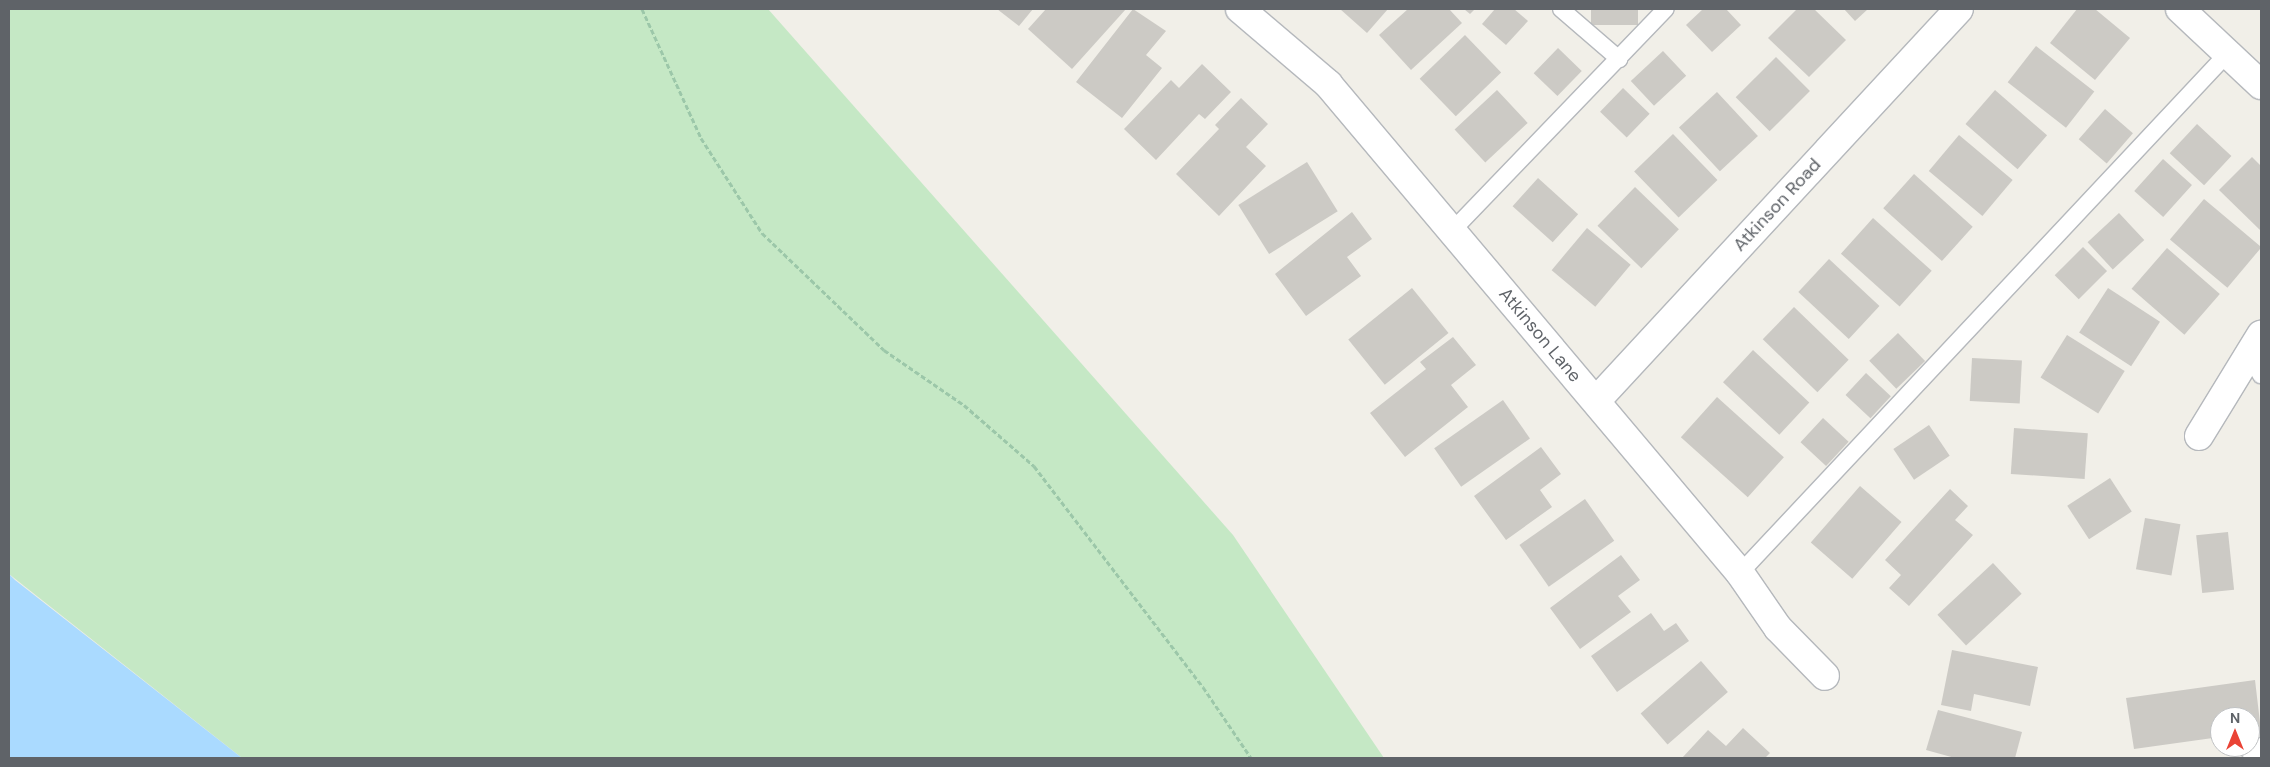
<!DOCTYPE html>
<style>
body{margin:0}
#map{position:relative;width:2270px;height:767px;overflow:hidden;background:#f1efe8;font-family:"DM Sans",sans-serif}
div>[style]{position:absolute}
.green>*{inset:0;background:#c5e8c5}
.water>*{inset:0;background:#aadaff}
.building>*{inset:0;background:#cccac5;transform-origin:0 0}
.path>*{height:3px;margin-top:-1.5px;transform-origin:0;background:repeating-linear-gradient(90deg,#9cc7a9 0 5px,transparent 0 7.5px)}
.roads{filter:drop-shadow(1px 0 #b5b8bc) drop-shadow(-1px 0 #b5b8bc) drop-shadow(0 1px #b5b8bc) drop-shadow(0 -1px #b5b8bc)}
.lane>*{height:16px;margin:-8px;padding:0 8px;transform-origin:8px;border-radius:8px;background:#fff}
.street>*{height:28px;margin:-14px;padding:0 14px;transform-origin:14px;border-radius:14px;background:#fff}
.secondary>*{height:28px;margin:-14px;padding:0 14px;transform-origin:14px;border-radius:14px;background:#fff}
span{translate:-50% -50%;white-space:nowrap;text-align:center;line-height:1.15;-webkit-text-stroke:5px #fff;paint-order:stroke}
.street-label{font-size:18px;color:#5f6368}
.frame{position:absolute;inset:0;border:10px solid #5f6368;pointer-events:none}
.north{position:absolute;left:2210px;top:707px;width:50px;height:50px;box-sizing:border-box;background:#fff;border:1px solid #bfc1c3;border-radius:50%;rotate:0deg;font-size:14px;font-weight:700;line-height:20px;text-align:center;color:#5f6368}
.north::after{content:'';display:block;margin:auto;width:18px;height:22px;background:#ea4335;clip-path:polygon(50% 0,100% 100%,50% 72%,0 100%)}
</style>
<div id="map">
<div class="green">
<div style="clip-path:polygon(9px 9px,768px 9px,1233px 535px,1384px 758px,242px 758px,9px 574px)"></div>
</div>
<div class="water">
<div style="clip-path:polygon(9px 574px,15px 580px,242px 758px,9px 758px)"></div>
</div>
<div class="building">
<div style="clip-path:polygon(997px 9px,1033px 9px,1019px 26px)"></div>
<div style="clip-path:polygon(1046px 9px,1126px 9px,1072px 69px,1028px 29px)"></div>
<div style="clip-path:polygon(1133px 9px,1166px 31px,1146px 55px,1162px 68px,1122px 118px,1076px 82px)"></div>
<div style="clip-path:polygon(1340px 9px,1388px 9px,1367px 33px)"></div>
<div style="clip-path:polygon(1408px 9px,1449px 9px,1462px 23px,1411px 70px,1379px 35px)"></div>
<div style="clip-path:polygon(1464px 9px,1475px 9px,1470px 14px)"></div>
<div style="clip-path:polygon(1495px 9px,1514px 9px,1528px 21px,1506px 45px,1482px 24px)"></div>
<div style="left:1591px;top:9px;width:47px;height:16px"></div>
<div style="clip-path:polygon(1703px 9px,1726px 9px,1741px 25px,1712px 52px,1686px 25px)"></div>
<div style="clip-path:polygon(1797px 9px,1814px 9px,1846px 40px,1809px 77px,1768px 38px)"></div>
<div style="clip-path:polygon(1844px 9px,1868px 9px,1855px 21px)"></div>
<div style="clip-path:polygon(2077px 9px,2095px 9px,2130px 38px,2095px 80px,2050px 43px)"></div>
<div style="left:1465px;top:35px;width:52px;height:63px;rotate:46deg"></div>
<div style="left:2036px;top:46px;width:74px;height:46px;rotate:38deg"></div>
<div style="left:1558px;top:48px;width:33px;height:35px;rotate:44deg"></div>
<div style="left:1663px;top:51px;width:34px;height:44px;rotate:47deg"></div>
<div style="left:1776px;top:57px;width:48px;height:57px;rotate:45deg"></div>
<div style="clip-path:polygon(1202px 64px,1231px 92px,1205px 119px,1199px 114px,1156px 160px,1124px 129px,1171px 80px,1179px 88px)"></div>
<div style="left:1623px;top:88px;width:37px;height:33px;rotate:44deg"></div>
<div style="left:1497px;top:90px;width:45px;height:58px;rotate:47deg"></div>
<div style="left:1995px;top:90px;width:69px;height:45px;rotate:41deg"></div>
<div style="left:1717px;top:92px;width:60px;height:52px;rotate:47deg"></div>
<div style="clip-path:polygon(1241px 98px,1268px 124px,1246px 147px,1266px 166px,1219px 216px,1176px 174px,1219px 129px,1215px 125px)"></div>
<div style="left:2105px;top:109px;width:37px;height:40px;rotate:41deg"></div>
<div style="left:2197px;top:124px;width:47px;height:40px;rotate:43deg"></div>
<div style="left:1673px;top:134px;width:64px;height:54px;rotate:46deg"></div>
<div style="left:1959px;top:135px;width:70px;height:47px;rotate:40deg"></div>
<div style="clip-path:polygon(2252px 157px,2261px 166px,2261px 231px,2219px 190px)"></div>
<div style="left:2163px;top:159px;width:39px;height:43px;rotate:42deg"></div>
<div style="left:1307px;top:162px;width:58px;height:81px;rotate:58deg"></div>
<div style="left:1914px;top:174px;width:79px;height:46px;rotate:42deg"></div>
<div style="left:1538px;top:178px;width:54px;height:38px;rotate:42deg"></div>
<div style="left:1635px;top:187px;width:61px;height:54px;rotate:44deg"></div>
<div style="left:2204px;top:199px;width:75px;height:53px;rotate:40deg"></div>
<div style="clip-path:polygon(1352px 212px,1372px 239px,1347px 257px,1361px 276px,1306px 316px,1275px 274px)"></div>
<div style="left:2119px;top:213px;width:37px;height:43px;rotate:47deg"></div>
<div style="left:1873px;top:218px;width:79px;height:48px;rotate:42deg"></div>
<div style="left:1587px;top:228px;width:57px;height:55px;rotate:40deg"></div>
<div style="left:2083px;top:247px;width:34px;height:40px;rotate:45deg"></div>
<div style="left:2167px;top:248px;width:70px;height:54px;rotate:41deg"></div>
<div style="left:1829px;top:259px;width:69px;height:45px;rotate:43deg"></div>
<div style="left:1412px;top:288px;width:58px;height:82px;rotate:51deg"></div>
<div style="left:2108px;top:288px;width:62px;height:53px;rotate:33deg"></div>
<div style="left:1794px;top:307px;width:76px;height:45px;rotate:44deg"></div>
<div style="left:1898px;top:333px;width:39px;height:40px;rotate:46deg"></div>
<div style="left:2067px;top:335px;width:68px;height:50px;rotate:32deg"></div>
<div style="clip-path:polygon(1453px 337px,1476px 365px,1451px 385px,1468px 407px,1405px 457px,1370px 413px,1426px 369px,1420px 362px)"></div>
<div style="left:1753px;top:350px;width:77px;height:44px;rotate:43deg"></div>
<div style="left:1972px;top:358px;width:50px;height:43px;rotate:3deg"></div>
<div style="left:1866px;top:373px;width:34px;height:30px;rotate:43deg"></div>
<div style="left:1717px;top:397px;width:90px;height:54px;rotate:42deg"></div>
<div style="left:1503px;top:400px;width:47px;height:84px;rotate:55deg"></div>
<div style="left:1823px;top:418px;width:35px;height:33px;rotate:43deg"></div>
<div style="left:1929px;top:425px;width:37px;height:43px;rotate:56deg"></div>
<div style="left:2014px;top:428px;width:74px;height:46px;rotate:4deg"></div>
<div style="clip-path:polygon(1541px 447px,1561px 474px,1540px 490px,1552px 507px,1506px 540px,1474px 496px)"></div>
<div style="left:2110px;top:478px;width:40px;height:51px;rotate:57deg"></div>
<div style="left:1860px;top:486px;width:55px;height:75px;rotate:41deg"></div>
<div style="clip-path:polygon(1950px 489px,1968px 506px,1955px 520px,1973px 535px,1909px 606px,1889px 588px,1901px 575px,1885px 560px)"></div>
<div style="left:1585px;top:499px;width:51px;height:80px;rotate:55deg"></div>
<div style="left:2145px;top:518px;width:36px;height:52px;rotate:10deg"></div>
<div style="left:2228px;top:532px;width:58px;height:32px;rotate:84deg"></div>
<div style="clip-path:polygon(1621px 555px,1640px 580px,1618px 596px,1631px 612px,1580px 649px,1550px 608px)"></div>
<div style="left:1993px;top:563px;width:42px;height:76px;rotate:47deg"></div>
<div style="clip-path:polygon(1651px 613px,1664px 631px,1676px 623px,1689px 641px,1617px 692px,1591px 656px)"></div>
<div style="clip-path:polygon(1952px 650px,2038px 667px,2030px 706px,1974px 694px,1971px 711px,1941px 705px)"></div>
<div style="left:1701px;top:661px;width:41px;height:80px;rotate:49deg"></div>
<div style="clip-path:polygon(2255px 680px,2261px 731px,2250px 733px,2250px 717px,2220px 717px,2220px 737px,2134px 749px,2126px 698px)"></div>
<div style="clip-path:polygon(1938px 710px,2022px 732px,2015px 758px,1955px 758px,1926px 750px)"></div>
<div style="clip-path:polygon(1743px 728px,1770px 753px,1765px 758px,1682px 758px,1708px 730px,1726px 746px)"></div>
</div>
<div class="path">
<div style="left:642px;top:9px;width:142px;rotate:65.4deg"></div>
<div style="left:701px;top:138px;width:113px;rotate:57.3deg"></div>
<div style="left:762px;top:233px;width:169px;rotate:43.8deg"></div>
<div style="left:884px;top:350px;width:97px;rotate:34.5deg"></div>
<div style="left:964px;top:405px;width:93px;rotate:41.1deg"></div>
<div style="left:1034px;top:466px;width:278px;rotate:52.6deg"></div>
<div style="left:1203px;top:687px;width:86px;rotate:55.9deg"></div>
</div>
<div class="roads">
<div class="lane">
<div style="left:1561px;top:9px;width:77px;rotate:40.8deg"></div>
<div style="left:1452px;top:231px;width:308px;rotate:-46.1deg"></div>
<div style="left:2247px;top:351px;width:28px;rotate:60deg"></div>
<div style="left:1740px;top:573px;width:713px;rotate:-46.82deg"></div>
</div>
<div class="street">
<div style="left:1240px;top:9px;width:116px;rotate:40.4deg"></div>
<div style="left:1328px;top:84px;width:639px;rotate:49.88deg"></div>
<div style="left:1740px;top:573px;width:67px;rotate:55.4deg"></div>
<div style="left:1778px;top:628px;width:67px;rotate:45.6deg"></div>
<div style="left:1596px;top:401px;width:534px;rotate:-47.2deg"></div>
<div style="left:2199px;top:436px;width:119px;rotate:-58.5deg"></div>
<div style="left:2257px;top:758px;width:7px;rotate:-56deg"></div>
</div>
<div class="secondary">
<div style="left:2180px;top:9px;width:111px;rotate:43.2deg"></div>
</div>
</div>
<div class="street-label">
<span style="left:1777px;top:205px;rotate:-47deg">Atkinson Road</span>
<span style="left:1540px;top:335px;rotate:50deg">Atkinson Lane</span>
</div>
<div class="frame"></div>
<div class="north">N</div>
</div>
